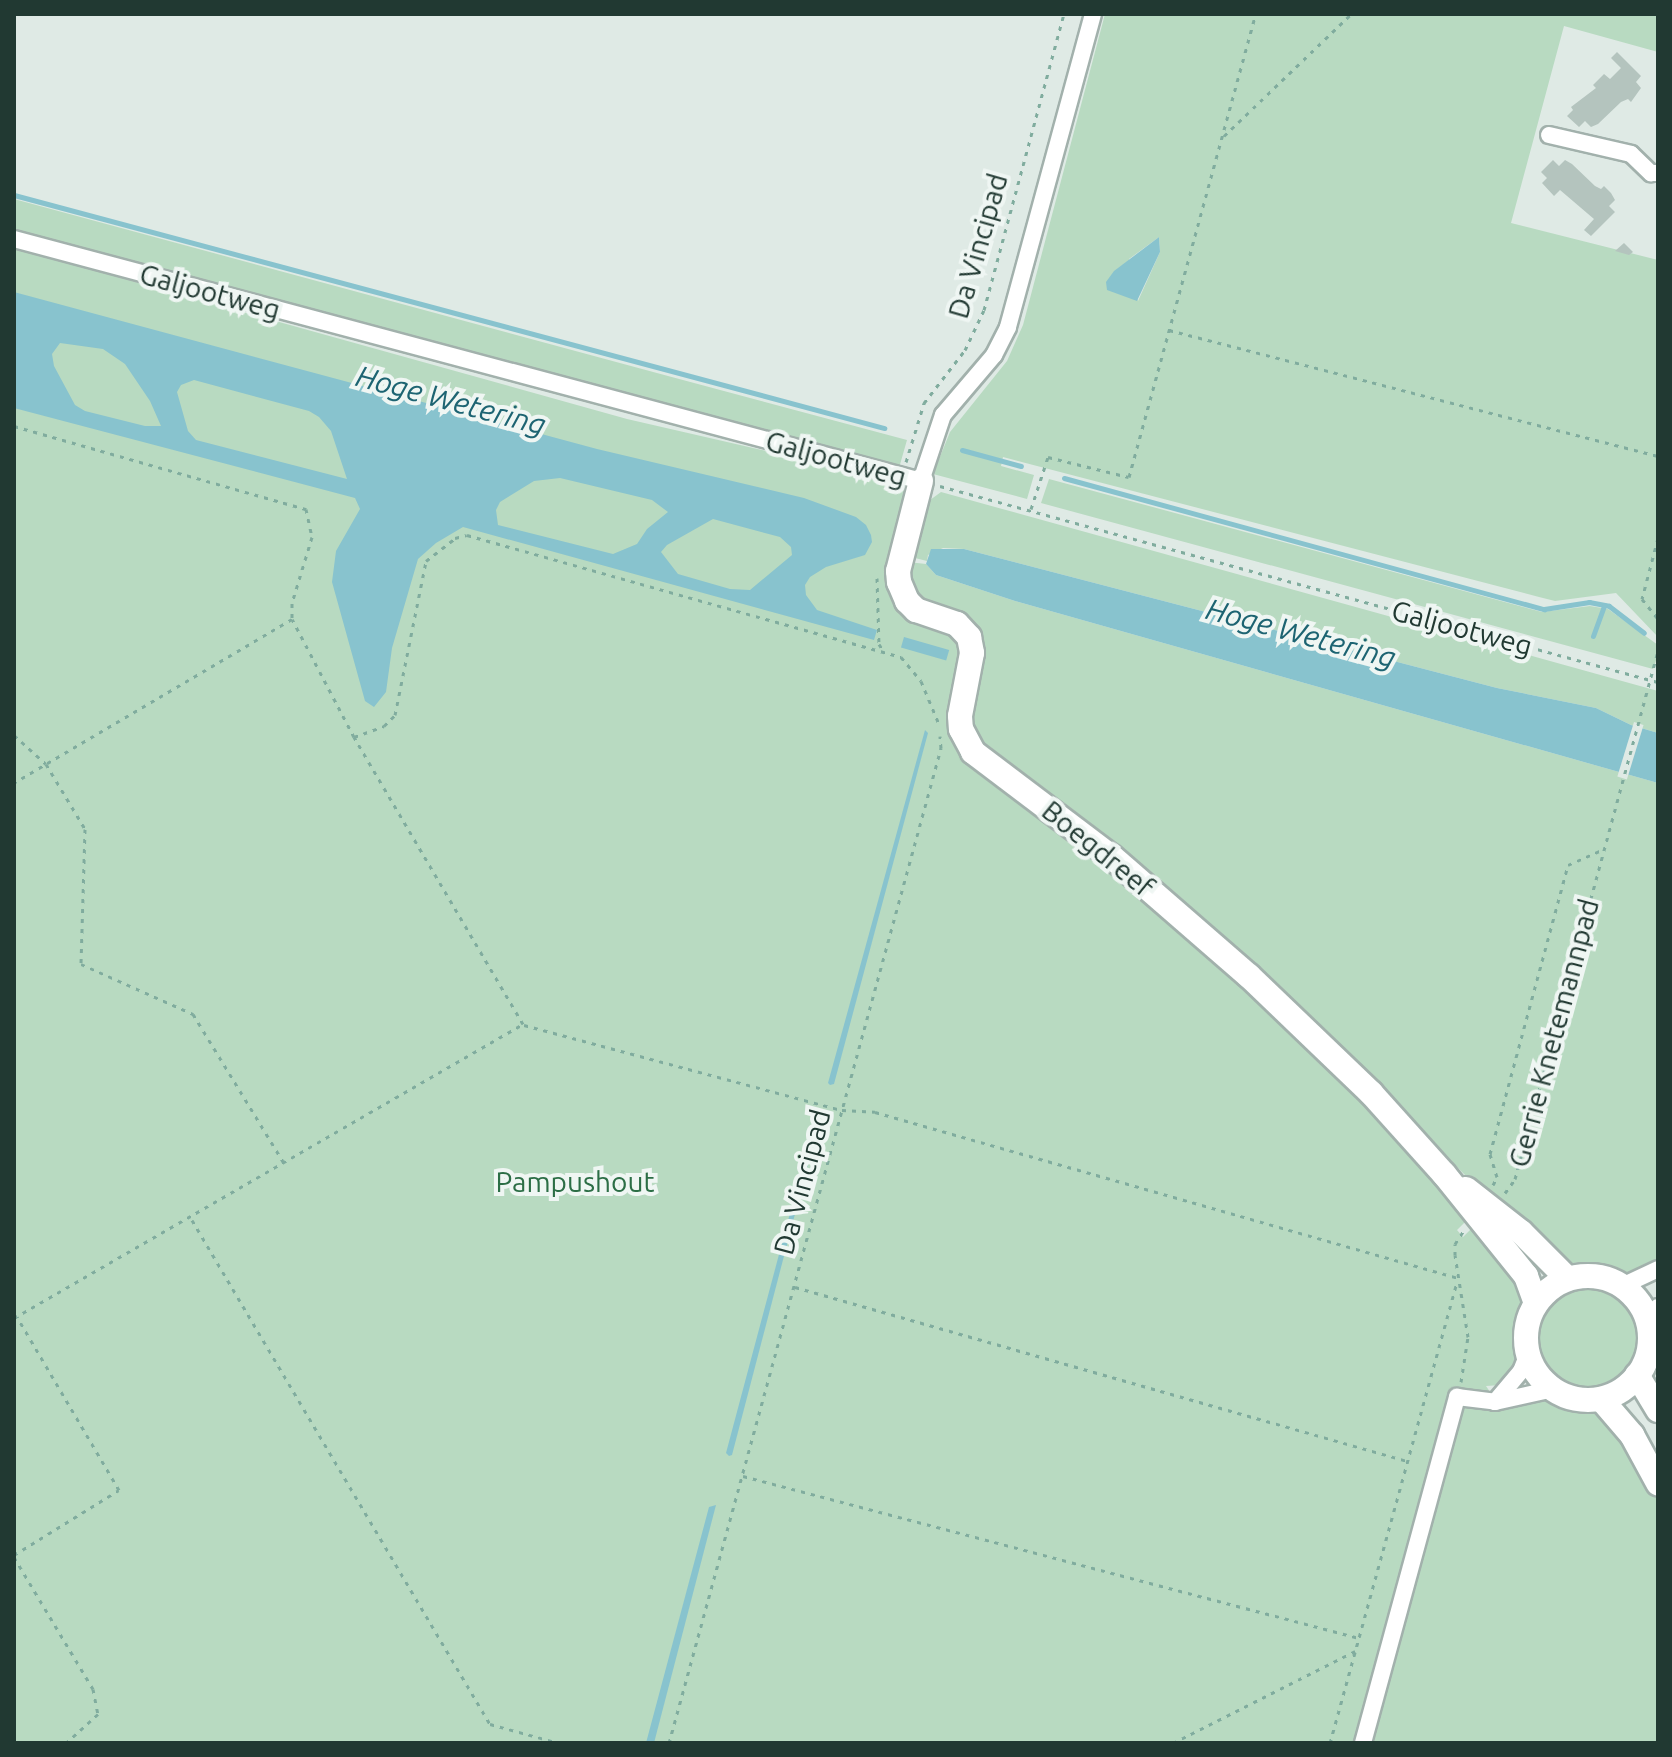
<!DOCTYPE html>
<style>
body{margin:0}
#map{position:relative;width:1672px;height:1757px;overflow:hidden;background:#dfeae5;font-family:Ubuntu,sans-serif}
div>[style]{position:absolute}
.green>*{inset:0;background:#b8dac1}
.round{border-radius:50%}
.water>*{inset:0;background:#88c3ce;transform-origin:0 0}
.pier>*{inset:0;background:#dfeae5;transform-origin:0 0}
.stream>*{height:5px;margin:-2.5px;padding:0 2.5px;transform-origin:2.5px;border-radius:2.5px;background:#88c3ce}
.building>*{inset:0;background:#b4c4be}
.path>*{height:3px;margin-top:-1.5px;transform-origin:0;background:repeating-linear-gradient(90deg,#80ac9e 0 4px,transparent 0 10px)}
.roads{filter:drop-shadow(2px 0 #a2b1ac) drop-shadow(-2px 0 #a2b1ac) drop-shadow(0 2px #a2b1ac) drop-shadow(0 -2px #a2b1ac)}
.street>*{height:16px;margin:-8px;padding:0 8px;transform-origin:8px;border-radius:8px;background:#fff}
.secondary>*{height:24px;margin:-12px;padding:0 12px;transform-origin:12px;border-radius:12px;background:#fff}
.secondary>.ring{margin:-12px;padding:0;box-sizing:content-box;background:none;border:24px solid #fff;border-radius:50%}
span{translate:-50% -50%;white-space:nowrap;text-align:center;line-height:1.15;-webkit-text-stroke:8px #eff6f3;paint-order:stroke}
.street-label{font-size:28px;color:#213932}
.park-label{font-size:28px;color:#2c6e46}
.water-label{font-size:30px;color:#1d6472;font-style:italic}
.frame{position:absolute;inset:0;border:16px solid #213932;pointer-events:none}
</style>
<div id="map">
<div class="green">
<div style="clip-path:polygon(evenodd,1105px 14px,1658px 14px,1658px 52px,1564px 26px,1511px 223px,1658px 260px,1658px 637px,1616px 593px,1555px 601px,1539px 597px,1003px 457px,1001px 466px,1034px 475px,1027px 499px,933px 474px,950px 432px,1007px 361px,1023px 325px,1105px 14px,1159px 237px,1160px 252px,1138px 301px,1129px 259px,1159px 237px)"></div>
<div style="clip-path:polygon(14px 199px,668px 376px,907px 440px,899px 468px,643px 402px,14px 230px)"></div>
<div style="clip-path:polygon(14px 248px,627px 419px,884px 478px,900px 485px,907px 496px,889px 570px,962px 647px,954px 732px,1134px 884px,1354px 1086px,1470px 1217px,1457px 1230px,1463px 1237px,1476px 1224px,1509px 1263px,1525px 1302px,1516px 1338px,1515px 1369px,1501px 1385px,1486px 1386px,1502px 1410px,1543px 1397px,1568px 1408px,1602px 1411px,1634px 1450px,1658px 1497px,1658px 1743px,14px 1743px)"></div>
<div style="clip-path:polygon(1049px 479px,1542px 612px,1590px 606px,1608px 609px,1658px 645px,1658px 655px,1653px 669px,1041px 503px)"></div>
<div style="clip-path:polygon(941px 492px,1658px 691px,1658px 733px,1631px 725px,1596px 708px,1497px 688px,964px 549px,943px 548px,928px 555px,927px 561px,915px 558px,913px 553px,926px 503px)"></div>
<div style="clip-path:polygon(908px 562px,926px 564px,936px 575px,1015px 601px,1658px 783px,1658px 1258px,1639px 1272px,1622px 1273px,1580px 1262px,1564px 1265px,1464px 1174px,1311px 1020px,990px 757px,970px 727px,981px 658px,912px 592px)"></div>
<div class="round" style="left:1535px;top:1285px;width:106px;height:106px"></div>
</div>
<div class="water">
<div style="clip-path:polygon(1159px 237px,1160px 252px,1137px 301px,1107px 290px,1106px 282px,1114px 271px)"></div>
<div style="clip-path:polygon(evenodd,14px 292px,597px 449px,804px 498px,856px 517px,866px 525px,871px 535px,872px 542px,865px 555px,826px 567px,810px 577px,805px 585px,806px 595px,817px 610px,877px 630px,874px 640px,463px 527px,436px 543px,418px 559px,392px 648px,386px 692px,374px 707px,365px 701px,332px 582px,336px 551px,360px 509px,355px 498px,14px 408px,14px 292px,60px 343px,103px 349px,125px 364px,150px 401px,161px 426px,145px 426px,85px 411px,75px 405px,54px 366px,52px 354px,60px 343px,14px 292px,194px 380px,309px 411px,319px 417px,331px 431px,347px 479px,196px 440px,188px 431px,177px 392px,181px 385px,194px 380px,14px 292px,560px 478px,652px 500px,668px 512px,647px 529px,637px 544px,613px 554px,498px 525px,496px 510px,500px 502px,534px 481px,560px 478px,14px 292px,713px 519px,780px 537px,791px 547px,792px 555px,750px 590px,730px 589px,678px 574px,661px 552px,667px 545px,713px 519px)"></div>
<div style="clip-path:polygon(931px 549px,964px 549px,1497px 688px,1596px 708px,1631px 725px,1658px 733px,1658px 783px,1015px 601px,936px 575px,926px 564px)"></div>
<div style="left:904px;top:637px;width:47px;height:11px;rotate:16deg"></div>
<div style="clip-path:polygon(925px 730px,928px 733px,834px 1084px,830px 1085px,828px 1083px)"></div>
<div style="clip-path:polygon(818px 1126px,732px 1455px,729px 1456px,726px 1453px,813px 1127px)"></div>
<div style="clip-path:polygon(716px 1505px,654px 1743px,646px 1743px,709px 1507px)"></div>
</div>
<div class="pier">
<div style="left:1634px;top:722px;width:10px;height:57px;rotate:17deg"></div>
</div>
<div class="stream">
<div style="left:14px;top:195px;width:901px;rotate:14.99deg"></div>
<div style="left:962px;top:450px;width:61px;rotate:15.2deg"></div>
<div style="left:1064px;top:478px;width:498px;rotate:15.3deg"></div>
<div style="left:1544px;top:609px;width:46px;rotate:-8.8deg"></div>
<div style="left:1589px;top:602px;width:20px;rotate:11deg"></div>
<div style="left:1609px;top:606px;width:44px;rotate:37.6deg"></div>
<div style="left:1593px;top:636px;width:33px;rotate:-70deg"></div>
</div>
<div class="building">
<div style="clip-path:polygon(1617px 52px,1641px 76px,1636px 82px,1641px 88px,1631px 102px,1628px 99px,1621px 102px,1598px 124px,1591px 127px,1585px 121px,1579px 127px,1567px 116px,1573px 110px,1571px 107px,1596px 88px,1593px 85px,1604px 74px,1610px 79px,1621px 68px,1611px 58px)"></div>
<div style="clip-path:polygon(1553px 160px,1559px 166px,1565px 160px,1572px 164px,1595px 186px,1601px 189px,1604px 186px,1611px 193px,1615px 200px,1609px 206px,1615px 212px,1591px 236px,1584px 230px,1594px 219px,1560px 190px,1554px 196px,1542px 183px,1547px 178px,1541px 172px)"></div>
<div style="clip-path:polygon(1624px 243px,1633px 252px,1629px 255px,1615px 251px)"></div>
</div>
<div class="path">
<div style="left:1224px;top:136px;width:176px;rotate:-43.8deg"></div>
<div style="left:1169px;top:330px;width:505px;rotate:14.45deg"></div>
<div style="left:14px;top:426px;width:304px;rotate:15.9deg"></div>
<div style="left:306px;top:509px;width:29px;rotate:78deg"></div>
<div style="left:312px;top:537px;width:69px;rotate:106.9deg"></div>
<div style="left:292px;top:603px;width:16px;rotate:90deg"></div>
<div style="left:292px;top:619px;width:323px;rotate:149.5deg"></div>
<div style="left:906px;top:462px;width:62px;rotate:-73deg"></div>
<div style="left:924px;top:403px;width:67px;rotate:-52.3deg"></div>
<div style="left:965px;top:350px;width:44px;rotate:-64.6deg"></div>
<div style="left:984px;top:310px;width:307px;rotate:-74.9deg"></div>
<div style="left:940px;top:486px;width:744px;rotate:15.27deg"></div>
<div style="left:1031px;top:509px;width:55px;rotate:-71.9deg"></div>
<div style="left:1048px;top:457px;width:83px;rotate:13.9deg"></div>
<div style="left:1129px;top:477px;width:480px;rotate:-74.7deg"></div>
<div style="left:1658px;top:538px;width:63px;rotate:104.7deg"></div>
<div style="left:1642px;top:599px;width:26px;rotate:51deg"></div>
<div style="left:877px;top:578px;width:66px;rotate:88.3deg"></div>
<div style="left:879px;top:644px;width:9px;rotate:58deg"></div>
<div style="left:14px;top:735px;width:43px;rotate:42.2deg"></div>
<div style="left:46px;top:764px;width:76px;rotate:59deg"></div>
<div style="left:85px;top:829px;width:135px;rotate:91.7deg"></div>
<div style="left:81px;top:964px;width:123px;rotate:24.1deg"></div>
<div style="left:193px;top:1014px;width:175px;rotate:58.6deg"></div>
<div style="left:354px;top:737px;width:32px;rotate:-20deg"></div>
<div style="left:384px;top:726px;width:16px;rotate:-45deg"></div>
<div style="left:395px;top:715px;width:157px;rotate:-78.6deg"></div>
<div style="left:426px;top:561px;width:37px;rotate:-38deg"></div>
<div style="left:455px;top:538px;width:12px;rotate:-14deg"></div>
<div style="left:467px;top:535px;width:451px;rotate:15.7deg"></div>
<div style="left:901px;top:657px;width:31px;rotate:50deg"></div>
<div style="left:921px;top:681px;width:47px;rotate:67.3deg"></div>
<div style="left:524px;top:1025px;width:329px;rotate:15deg"></div>
<div style="left:842px;top:1110px;width:33px;rotate:3deg"></div>
<div style="left:875px;top:1112px;width:606px;rotate:15.89deg"></div>
<div style="left:1493px;top:1185px;width:9px;rotate:-63deg"></div>
<div style="left:1497px;top:1177px;width:24px;rotate:-107deg"></div>
<div style="left:1490px;top:1154px;width:299px;rotate:-74.9deg"></div>
<div style="left:1568px;top:865px;width:36px;rotate:-24deg"></div>
<div style="left:1505px;top:1193px;width:17px;rotate:-54deg"></div>
<div style="left:1515px;top:1179px;width:547px;rotate:-74.85deg"></div>
<div style="left:192px;top:1220px;width:586px;rotate:59.41deg"></div>
<div style="left:490px;top:1724px;width:72px;rotate:15.4deg"></div>
<div style="left:795px;top:1287px;width:636px;rotate:15.87deg"></div>
<div style="left:14px;top:1318px;width:588px;rotate:-30.01deg"></div>
<div style="left:523px;top:1024px;width:333px;rotate:-120.5deg"></div>
<div style="left:354px;top:737px;width:133px;rotate:-117.7deg"></div>
<div style="left:1461px;top:1382px;width:46px;rotate:-81.2deg"></div>
<div style="left:1468px;top:1337px;width:83px;rotate:-99deg"></div>
<div style="left:1455px;top:1255px;width:11px;rotate:-90deg"></div>
<div style="left:1455px;top:1244px;width:17px;rotate:-57deg"></div>
<div style="left:743px;top:1476px;width:637px;rotate:14.73deg"></div>
<div style="left:14px;top:1555px;width:123px;rotate:-31.8deg"></div>
<div style="left:119px;top:1490px;width:201px;rotate:-120.5deg"></div>
<div style="left:14px;top:1557px;width:154px;rotate:59.1deg"></div>
<div style="left:93px;top:1689px;width:25px;rotate:79deg"></div>
<div style="left:98px;top:1714px;width:43px;rotate:137.8deg"></div>
<div style="left:669px;top:1743px;width:1032px;rotate:-74.71deg"></div>
<div style="left:941px;top:748px;width:12px;rotate:-95deg"></div>
<div style="left:1173px;top:1743px;width:204px;rotate:-26.8deg"></div>
<div style="left:1330px;top:1743px;width:478px;rotate:-74.6deg"></div>
</div>
<div class="roads">
<div class="street">
<div style="left:1549px;top:135px;width:84px;rotate:13deg"></div>
<div style="left:1631px;top:154px;width:28px;rotate:44deg"></div>
<div style="left:1651px;top:173px;width:7px"></div>
<div style="left:14px;top:239px;width:939px;rotate:14.94deg"></div>
<div style="left:921px;top:481px;width:70px;rotate:-71.6deg"></div>
<div style="left:943px;top:415px;width:79px;rotate:-49.6deg"></div>
<div style="left:994px;top:355px;width:31px;rotate:-63deg"></div>
<div style="left:1008px;top:327px;width:324px;rotate:-74.8deg"></div>
<div style="left:1622px;top:1286px;width:40px;rotate:-25deg"></div>
<div style="left:1647px;top:1320px;width:17px;rotate:-50deg"></div>
<div style="left:1495px;top:1402px;width:40px;rotate:-50deg"></div>
<div style="left:1521px;top:1371px;width:18px;rotate:-68deg"></div>
<div style="left:1363px;top:1743px;width:359px;rotate:-74.8deg"></div>
<div style="left:1457px;top:1397px;width:38px;rotate:7deg"></div>
<div style="left:1495px;top:1402px;width:59px;rotate:-12.6deg"></div>
</div>
<div class="secondary">
<div style="left:921px;top:481px;width:93px;rotate:104.3deg"></div>
<div style="left:898px;top:571px;width:11px;rotate:85deg"></div>
<div style="left:899px;top:582px;width:21px;rotate:67deg"></div>
<div style="left:907px;top:601px;width:13px;rotate:45deg"></div>
<div style="left:916px;top:610px;width:43px;rotate:18.9deg"></div>
<div style="left:957px;top:624px;width:18px;rotate:47deg"></div>
<div style="left:969px;top:637px;width:16px;rotate:79deg"></div>
<div style="left:972px;top:653px;width:64px;rotate:100.8deg"></div>
<div style="left:960px;top:716px;width:13px;rotate:86deg"></div>
<div style="left:961px;top:729px;width:26px;rotate:62deg"></div>
<div style="left:973px;top:752px;width:174px;rotate:37.1deg"></div>
<div style="left:1112px;top:857px;width:181px;rotate:41deg"></div>
<div style="left:1249px;top:976px;width:169px;rotate:43.8deg"></div>
<div style="left:1371px;top:1093px;width:109px;rotate:48deg"></div>
<div style="left:1444px;top:1174px;width:131px;rotate:51.2deg"></div>
<div style="left:1526px;top:1276px;width:29px;rotate:70deg"></div>
<div style="left:1466px;top:1189px;width:70px;rotate:38deg"></div>
<div style="left:1521px;top:1232px;width:66px;rotate:45deg"></div>
<div class="ring" style="left:1526px;top:1276px;width:100px;height:100px"></div>
<div style="left:1637px;top:1375px;width:41px;rotate:59deg"></div>
<div style="left:1601px;top:1399px;width:48px;rotate:49.3deg"></div>
<div style="left:1632px;top:1435px;width:55px;rotate:61.6deg"></div>
</div>
</div>
<div class="street-label">
<span style="left:978px;top:246px;rotate:-74deg">Da Vincipad</span>
<span style="left:210px;top:292px;rotate:15deg">Galjootweg</span>
<span style="left:836px;top:459px;rotate:15deg">Galjootweg</span>
<span style="left:1462px;top:628px;rotate:15deg">Galjootweg</span>
<span style="left:1098px;top:849px;rotate:39deg">Boegdreef</span>
<span style="left:1554px;top:1033px;rotate:-75deg">Gerrie Knetemannpad</span>
<span style="left:802px;top:1182px;rotate:-75deg">Da Vincipad</span>
</div>
<div class="park-label">
<span style="left:575px;top:1182px">Pampushout</span>
</div>
<div class="water-label">
<span style="left:451px;top:400px;rotate:15deg">Hoge Wetering</span>
<span style="left:1301px;top:633px;rotate:15deg">Hoge Wetering</span>
</div>
<div class="frame"></div>
</div>
